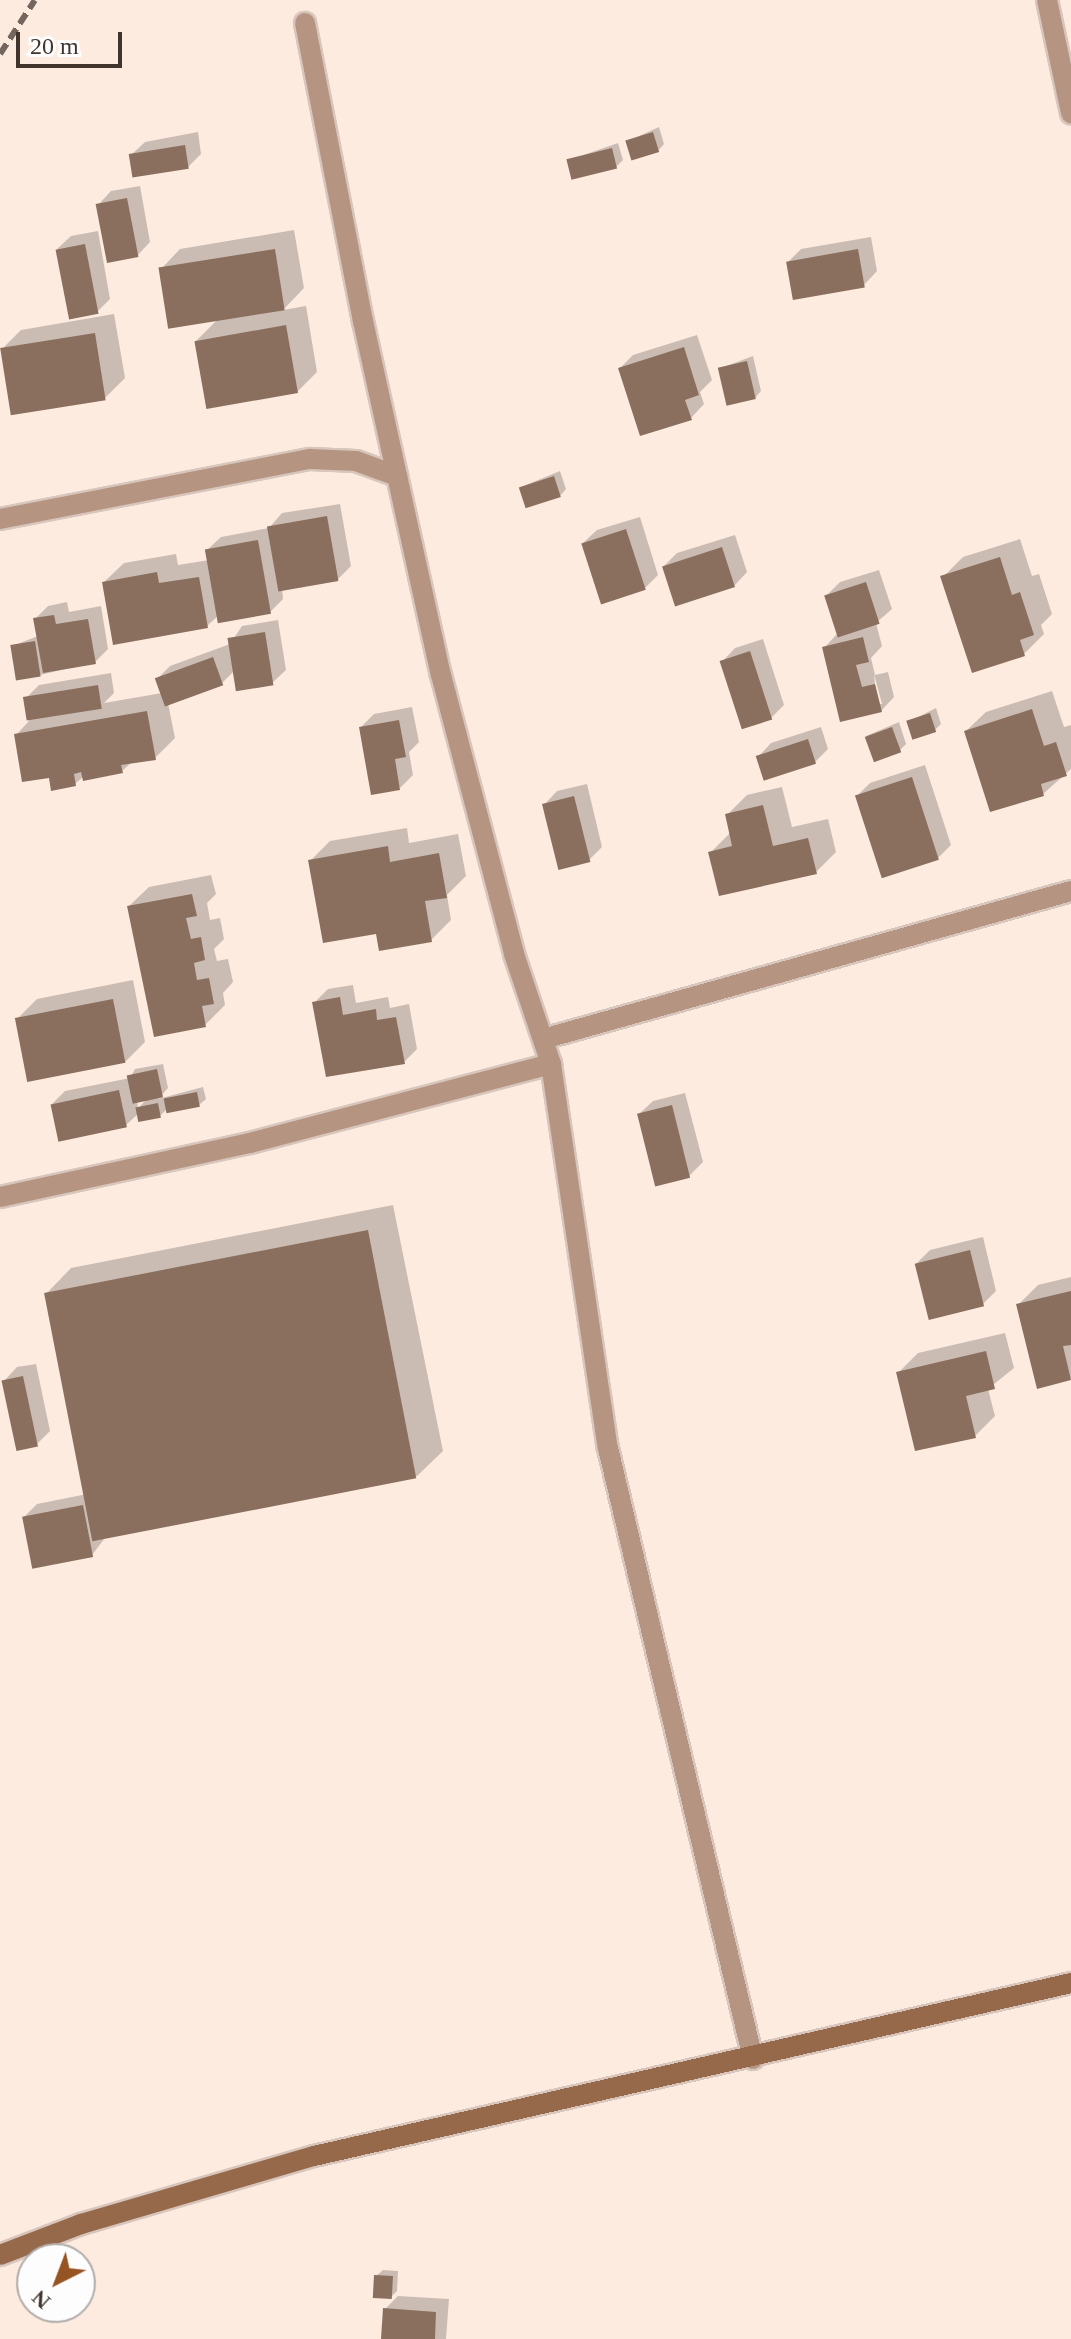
<!DOCTYPE html>
<style>
body{margin:0}
#map{position:relative;width:1071px;height:2339px;overflow:hidden;background:#feebe0;font-family:"Times New Roman",serif}
div>[style]{position:absolute}
.shadow>*{inset:0;background:#0003}
.building>*{inset:0;background:#8a6f5e;transform-origin:0 0}
.roads{filter:drop-shadow(2px 0 #d8c6bc) drop-shadow(-2px 0 #d8c6bc) drop-shadow(0 2px #d8c6bc) drop-shadow(0 -2px #d8c6bc)}
.street>*{height:20px;margin:-10px;padding:0 10px;transform-origin:10px;border-radius:10px;background:#b59581}
.secondary>*{height:20px;margin:-10px;padding:0 10px;transform-origin:10px;border-radius:10px;background:#97694b}
.rail>*{height:6px;margin-top:-3px;transform-origin:0;background:repeating-linear-gradient(90deg,#74665e 0 12px,transparent 0 18px)}
span{translate:-50% -50%;white-space:nowrap;text-align:center;line-height:1.15;-webkit-text-stroke:8px #fdfdfd;paint-order:stroke}
.north{position:absolute;left:16px;top:2243px;width:80px;height:80px;box-sizing:border-box;background:#fdfdfd;border:2px solid #b1adaa;border-radius:50%;rotate:222deg;font-size:22px;font-weight:700;line-height:32px;text-align:center;color:#40342d}
.north::after{content:'';display:block;margin:auto;width:28px;height:36px;background:#965423;clip-path:polygon(50% 0,100% 100%,50% 72%,0 100%)}
.scale{position:absolute;left:16px;top:32px;width:106px;height:36px;box-sizing:border-box;border:4px solid #40342d;border-top:0;padding-left:10px;font-size:24px;line-height:28px;white-space:nowrap;color:#40342d;-webkit-text-stroke:6px #fdfdfd;paint-order:stroke}
</style>
<div id="map">
<div class="shadow">
<div style="clip-path:polygon(659px 127px,664px 144px,658px 151px,628px 141px)"></div>
<div style="clip-path:polygon(198px 132px,201px 154px,188px 167px,131px 155px,145px 142px)"></div>
<div style="clip-path:polygon(618px 143px,623px 160px,616px 167px,569px 160px)"></div>
<div style="clip-path:polygon(140px 186px,150px 242px,137px 256px,98px 205px,111px 191px)"></div>
<div style="clip-path:polygon(294px 230px,304px 288px,283px 310px,306px 306px,317px 372px,297px 392px,196px 341px,217px 320px,161px 269px,180px 249px)"></div>
<div style="clip-path:polygon(98px 231px,110px 299px,97px 312px,57px 249px,71px 236px)"></div>
<div style="clip-path:polygon(871px 237px,877px 271px,864px 285px,788px 262px,801px 249px)"></div>
<div style="clip-path:polygon(114px 314px,125px 378px,105px 398px,1px 350px,21px 330px)"></div>
<div style="clip-path:polygon(697px 335px,712px 380px,700px 392px,704px 404px,691px 418px,620px 368px,633px 355px)"></div>
<div style="clip-path:polygon(753px 356px,761px 391px,755px 398px,721px 368px)"></div>
<div style="clip-path:polygon(560px 471px,566px 489px,560px 496px,521px 487px)"></div>
<div style="clip-path:polygon(340px 504px,351px 566px,338px 579px,282px 588px,283px 599px,270px 612px,219px 615px,207px 626px,104px 582px,124px 563px,176px 554px,178px 565px,209px 560px,207px 550px,221px 537px,269px 528px,282px 513px)"></div>
<div style="clip-path:polygon(640px 517px,658px 575px,645px 588px,583px 543px,597px 530px)"></div>
<div style="clip-path:polygon(735px 535px,747px 572px,734px 586px,664px 566px,677px 553px)"></div>
<div style="clip-path:polygon(1020px 539px,1032px 576px,1039px 574px,1052px 614px,1041px 625px,1044px 634px,1024px 654px,943px 577px,963px 557px)"></div>
<div style="clip-path:polygon(evenodd,879px 570px,892px 609px,876px 623px,882px 646px,871px 658px,875px 675px,888px 672px,894px 697px,881px 711px,824px 648px,837px 634px,827px 595px,840px 582px,879px 570px,874px 674px,882px 704px,877px 704px,874px 674px)"></div>
<div style="clip-path:polygon(67px 602px,69px 612px,101px 606px,108px 649px,95px 662px,40px 675px,12px 646px,38px 636px,35px 619px,48px 606px)"></div>
<div style="clip-path:polygon(278px 620px,286px 670px,272px 683px,234px 671px,222px 683px,168px 703px,175px 738px,155px 758px,132px 762px,122px 771px,84px 776px,75px 784px,50px 776px,16px 735px,29px 721px,25px 699px,39px 685px,111px 673px,114px 693px,104px 703px,162px 693px,157px 679px,170px 666px,230px 644px,242px 626px)"></div>
<div style="clip-path:polygon(763px 639px,784px 705px,771px 718px,722px 662px,735px 648px)"></div>
<div style="clip-path:polygon(1052px 691px,1064px 727px,1071px 725px,1071px 769px,1043px 794px,966px 731px,986px 712px)"></div>
<div style="clip-path:polygon(412px 707px,419px 742px,409px 752px,413px 775px,400px 788px,361px 727px,374px 714px)"></div>
<div style="clip-path:polygon(936px 708px,941px 724px,935px 730px,908px 722px)"></div>
<div style="clip-path:polygon(899px 722px,906px 744px,900px 750px,866px 736px)"></div>
<div style="clip-path:polygon(821px 727px,828px 749px,815px 762px,758px 757px,771px 743px)"></div>
<div style="clip-path:polygon(925px 765px,951px 845px,938px 858px,857px 796px,870px 783px)"></div>
<div style="clip-path:polygon(587px 784px,602px 847px,589px 860px,544px 805px,557px 791px)"></div>
<div style="clip-path:polygon(782px 787px,792px 827px,828px 819px,836px 852px,816px 872px,711px 852px,731px 832px,727px 815px,747px 795px)"></div>
<div style="clip-path:polygon(407px 828px,409px 843px,458px 834px,466px 876px,447px 895px,451px 920px,431px 940px,377px 932px,310px 861px,330px 841px)"></div>
<div style="clip-path:polygon(211px 875px,216px 894px,207px 903px,210px 920px,220px 918px,224px 939px,214px 949px,217px 961px,228px 959px,233px 982px,223px 993px,225px 1005px,205px 1025px,129px 906px,149px 887px)"></div>
<div style="clip-path:polygon(133px 980px,145px 1042px,125px 1062px,17px 1019px,37px 999px)"></div>
<div style="clip-path:polygon(353px 985px,356px 1003px,388px 997px,390px 1008px,409px 1004px,417px 1049px,404px 1062px,314px 1003px,328px 989px)"></div>
<div style="clip-path:polygon(evenodd,163px 1064px,168px 1088px,158px 1099px,203px 1087px,206px 1099px,199px 1105px,168px 1108px,160px 1116px,139px 1113px,126px 1125px,52px 1104px,65px 1091px,130px 1078px,135px 1069px,163px 1064px,149px 1097px,138px 1108px,137px 1100px,149px 1097px)"></div>
<div style="clip-path:polygon(685px 1093px,703px 1162px,689px 1176px,639px 1114px,653px 1101px)"></div>
<div style="clip-path:polygon(393px 1205px,443px 1451px,417px 1476px,105px 1538px,92px 1555px,24px 1517px,37px 1504px,87px 1494px,46px 1294px,71px 1268px)"></div>
<div style="clip-path:polygon(983px 1237px,996px 1291px,983px 1304px,917px 1263px,930px 1250px)"></div>
<div style="clip-path:polygon(1071px 1277px,1071px 1378px,1038px 1386px,1018px 1305px,1038px 1285px)"></div>
<div style="clip-path:polygon(1005px 1333px,1014px 1368px,988px 1389px,995px 1416px,975px 1436px,898px 1373px,918px 1353px)"></div>
<div style="clip-path:polygon(36px 1364px,50px 1431px,37px 1444px,4px 1381px,17px 1367px)"></div>
<div style="clip-path:polygon(383px 2270px,398px 2271px,397px 2291px,391px 2297px,376px 2276px)"></div>
<div style="clip-path:polygon(398px 2296px,449px 2299px,446px 2339px,383px 2339px,385px 2309px)"></div>
</div>
<div class="building">
<div style="left:653px;top:132px;width:21px;height:29px;rotate:73deg"></div>
<div style="left:185px;top:145px;width:24px;height:57px;rotate:81deg"></div>
<div style="left:612px;top:148px;width:21px;height:47px;rotate:76deg"></div>
<div style="left:127px;top:198px;width:60px;height:32px;rotate:79deg"></div>
<div style="left:85px;top:244px;width:71px;height:30px;rotate:79deg"></div>
<div style="left:275px;top:249px;width:62px;height:118px;rotate:81deg"></div>
<div style="left:858px;top:249px;width:39px;height:73px;rotate:80deg"></div>
<div style="left:286px;top:325px;width:69px;height:93px;rotate:80deg"></div>
<div style="left:95px;top:333px;width:68px;height:96px;rotate:81deg"></div>
<div style="clip-path:polygon(684px 347px,699px 395px,685px 400px,692px 420px,640px 436px,618px 368px)"></div>
<div style="left:747px;top:361px;width:39px;height:30px;rotate:77deg"></div>
<div style="left:554px;top:476px;width:22px;height:37px;rotate:72deg"></div>
<div style="left:327px;top:516px;width:66px;height:61px;rotate:80deg"></div>
<div style="left:626px;top:529px;width:64px;height:47px;rotate:72deg"></div>
<div style="left:258px;top:540px;width:75px;height:54px;rotate:80deg"></div>
<div style="left:722px;top:547px;width:42px;height:63px;rotate:72deg"></div>
<div style="clip-path:polygon(1000px 557px,1012px 595px,1020px 592px,1034px 635px,1020px 640px,1025px 656px,972px 673px,940px 576px)"></div>
<div style="clip-path:polygon(157px 572px,159px 583px,199px 577px,208px 628px,113px 645px,102px 582px)"></div>
<div style="left:866px;top:582px;width:44px;height:44px;rotate:72deg"></div>
<div style="clip-path:polygon(54px 615px,56px 624px,88px 619px,96px 664px,43px 673px,33px 618px)"></div>
<div style="left:265px;top:632px;width:54px;height:38px;rotate:81deg"></div>
<div style="clip-path:polygon(863px 637px,869px 662px,856px 665px,862px 687px,875px 684px,882px 712px,840px 722px,822px 647px)"></div>
<div style="left:35px;top:641px;width:36px;height:25px;rotate:81deg"></div>
<div style="left:750px;top:651px;width:72px;height:32px;rotate:72deg"></div>
<div style="left:213px;top:657px;width:30px;height:62px;rotate:70deg"></div>
<div style="left:98px;top:685px;width:24px;height:76px;rotate:81deg"></div>
<div style="clip-path:polygon(1032px 709px,1044px 746px,1056px 742px,1067px 776px,1041px 784px,1044px 796px,990px 812px,964px 731px)"></div>
<div style="clip-path:polygon(147px 711px,156px 760px,121px 765px,123px 773px,83px 781px,81px 772px,74px 774px,76px 786px,51px 791px,49px 778px,22px 782px,14px 734px)"></div>
<div style="left:930px;top:713px;width:20px;height:25px;rotate:72deg"></div>
<div style="clip-path:polygon(399px 720px,406px 757px,395px 759px,400px 790px,371px 795px,359px 727px)"></div>
<div style="left:892px;top:727px;width:27px;height:29px;rotate:70deg"></div>
<div style="left:808px;top:739px;width:26px;height:55px;rotate:72deg"></div>
<div style="left:912px;top:777px;width:87px;height:60px;rotate:72deg"></div>
<div style="left:574px;top:796px;width:68px;height:33px;rotate:76deg"></div>
<div style="clip-path:polygon(763px 805px,773px 846px,808px 838px,817px 874px,719px 896px,708px 852px,732px 846px,725px 814px)"></div>
<div style="clip-path:polygon(388px 846px,390px 862px,439px 853px,447px 898px,425px 901px,432px 942px,379px 951px,376px 934px,323px 943px,308px 860px)"></div>
<div style="clip-path:polygon(192px 894px,197px 916px,186px 918px,191px 939px,201px 937px,205px 960px,194px 963px,197px 980px,209px 978px,214px 1004px,202px 1006px,206px 1027px,154px 1037px,127px 906px)"></div>
<div style="clip-path:polygon(340px 997px,343px 1015px,376px 1009px,377px 1020px,396px 1017px,405px 1064px,326px 1077px,312px 1002px)"></div>
<div style="left:113px;top:999px;width:65px;height:100px;rotate:79deg"></div>
<div style="left:157px;top:1069px;width:29px;height:31px;rotate:78deg"></div>
<div style="left:119px;top:1090px;width:38px;height:70px;rotate:78deg"></div>
<div style="left:197px;top:1092px;width:15px;height:34px;rotate:79deg"></div>
<div style="left:158px;top:1103px;width:15px;height:23px;rotate:79deg"></div>
<div style="left:672px;top:1105px;width:75px;height:36px;rotate:76deg"></div>
<div style="left:368px;top:1230px;width:253px;height:330px;rotate:79deg"></div>
<div style="left:970px;top:1250px;width:58px;height:57px;rotate:76deg"></div>
<div style="clip-path:polygon(1071px 1291px,1071px 1345px,1063px 1346px,1071px 1380px,1037px 1389px,1016px 1304px)"></div>
<div style="clip-path:polygon(986px 1351px,995px 1389px,966px 1396px,976px 1438px,915px 1451px,896px 1372px)"></div>
<div style="left:23px;top:1376px;width:72px;height:22px;rotate:78deg"></div>
<div style="left:83px;top:1505px;width:53px;height:62px;rotate:79deg"></div>
<div style="left:374px;top:2275px;width:19px;height:23px;rotate:3deg"></div>
<div style="clip-path:polygon(383px 2308px,436px 2312px,435px 2339px,381px 2339px)"></div>
</div>
<div class="roads">
<div class="street">
<div style="left:1047px;top:0;width:116px;rotate:78deg"></div>
<div style="left:305px;top:23px;width:304px;rotate:79deg"></div>
<div style="left:363px;top:321px;width:362px;rotate:77.6deg"></div>
<div style="left:441px;top:675px;width:288px;rotate:75.3deg"></div>
<div style="left:514px;top:954px;width:116px;rotate:71.4deg"></div>
<div style="left:551px;top:1064px;width:388px;rotate:81.6deg"></div>
<div style="left:608px;top:1448px;width:628px;rotate:76.65deg"></div>
<div style="left:0;top:519px;width:316px;rotate:-11deg"></div>
<div style="left:310px;top:459px;width:46px;rotate:2.5deg"></div>
<div style="left:356px;top:461px;width:44px;rotate:20.1deg"></div>
<div style="left:543px;top:1039px;width:548px;rotate:-15.66deg"></div>
<div style="left:0;top:1197px;width:256px;rotate:-12.2deg"></div>
<div style="left:250px;top:1143px;width:311px;rotate:-14.7deg"></div>
</div>
<div class="secondary">
<div style="left:0;top:2255px;width:87px;rotate:-20.9deg"></div>
<div style="left:81px;top:2224px;width:243px;rotate:-16.3deg"></div>
<div style="left:314px;top:2156px;width:777px;rotate:-12.87deg"></div>
</div>
</div>
<div class="rail">
<div style="left:0;top:54px;width:64px;rotate:-57.1deg"></div>
</div>
<div class="north">N</div>
<div class="scale">20 m</div>
</div>
